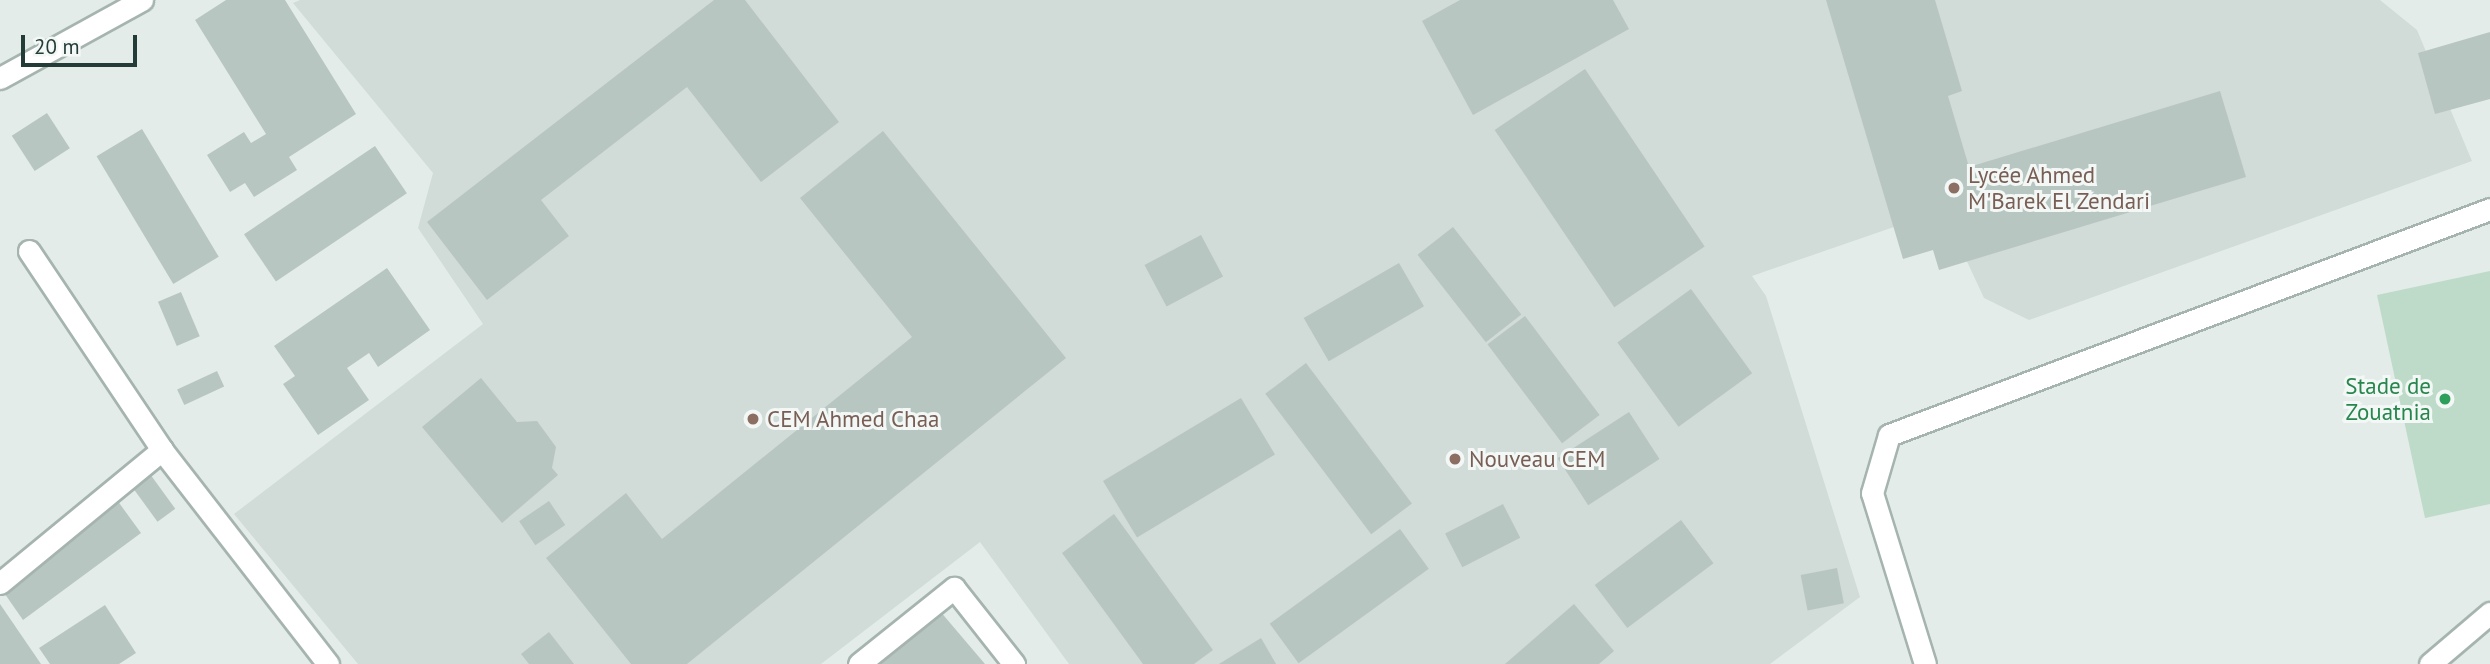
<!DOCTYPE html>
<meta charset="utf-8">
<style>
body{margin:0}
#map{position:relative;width:2490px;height:664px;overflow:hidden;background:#e3ece9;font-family:"PT Sans",sans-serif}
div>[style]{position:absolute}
.built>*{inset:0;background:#d1dbd8}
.green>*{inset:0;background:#bedbc9}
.building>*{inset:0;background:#b8c6c2;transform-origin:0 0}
.roads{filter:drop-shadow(2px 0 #a6b4b0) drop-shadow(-2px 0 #a6b4b0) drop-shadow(0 2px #a6b4b0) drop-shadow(0 -2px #a6b4b0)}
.minor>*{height:21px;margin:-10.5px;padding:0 10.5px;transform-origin:10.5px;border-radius:10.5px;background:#fff}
.dots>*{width:19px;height:19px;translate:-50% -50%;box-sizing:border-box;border:4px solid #f3f8f6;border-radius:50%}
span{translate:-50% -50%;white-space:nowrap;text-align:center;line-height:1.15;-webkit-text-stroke:6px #f3f8f6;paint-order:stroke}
.education-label{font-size:23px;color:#785e54}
.left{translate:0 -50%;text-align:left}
.leisure-label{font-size:23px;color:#27864d}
.right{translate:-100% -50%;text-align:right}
.scale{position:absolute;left:21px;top:35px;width:116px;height:32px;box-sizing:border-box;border:4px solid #243c38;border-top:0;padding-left:9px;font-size:21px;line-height:24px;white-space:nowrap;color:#243c38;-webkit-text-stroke:5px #f3f8f6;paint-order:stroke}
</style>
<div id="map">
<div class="built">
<div style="clip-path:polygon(300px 0,2380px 0,2417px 30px,2472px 161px,2029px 320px,1984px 298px,1943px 210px,1752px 276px,1766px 296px,1860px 597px,1770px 664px,1069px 664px,980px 542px,821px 664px,358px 664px,234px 514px,483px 324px,418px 228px,433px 173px,293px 3px)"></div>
</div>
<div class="green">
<div style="clip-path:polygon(2490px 271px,2490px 504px,2425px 518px,2377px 295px)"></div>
</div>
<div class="building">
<div style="clip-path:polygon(226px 0,285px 0,356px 114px,289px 157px,297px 170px,254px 197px,245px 183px,230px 192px,207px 155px,244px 132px,251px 143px,266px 134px,195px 20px)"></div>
<div style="clip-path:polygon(714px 0,745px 0,839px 122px,761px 182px,687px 87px,541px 200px,569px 236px,487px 300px,427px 222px)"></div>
<div style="clip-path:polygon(1460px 0,1613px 0,1629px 29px,1473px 115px,1422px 21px)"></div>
<div style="clip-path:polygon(1826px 0,1935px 0,1962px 91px,1948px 96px,1969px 167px,2220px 91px,2246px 177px,1939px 270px,1933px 250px,1903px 259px)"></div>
<div style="clip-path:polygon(2490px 32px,2490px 99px,2435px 114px,2418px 53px)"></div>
<div style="left:1585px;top:69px;width:214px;height:109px;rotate:56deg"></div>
<div style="left:47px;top:113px;width:42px;height:42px;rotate:57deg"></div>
<div style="left:142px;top:129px;width:149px;height:53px;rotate:59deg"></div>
<div style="clip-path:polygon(883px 131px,1066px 358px,687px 664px,631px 664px,546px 558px,626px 493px,662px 539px,912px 337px,800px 198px)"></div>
<div style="left:375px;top:146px;width:57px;height:158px;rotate:56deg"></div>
<div style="left:1453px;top:227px;width:111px;height:45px;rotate:52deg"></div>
<div style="left:1201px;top:235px;width:47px;height:64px;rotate:62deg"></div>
<div style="left:1399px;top:263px;width:50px;height:110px;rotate:60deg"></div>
<div style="clip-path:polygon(387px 268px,430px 330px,378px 367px,369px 353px,347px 368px,369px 400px,318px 435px,283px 384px,295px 376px,274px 346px)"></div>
<div style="left:1691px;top:289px;width:104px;height:91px;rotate:54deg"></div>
<div style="left:181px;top:292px;width:48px;height:25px;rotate:67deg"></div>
<div style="left:1525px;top:316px;width:124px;height:47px;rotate:53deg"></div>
<div style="left:1306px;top:363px;width:176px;height:51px;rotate:53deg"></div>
<div style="left:217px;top:371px;width:17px;height:44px;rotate:65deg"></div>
<div style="clip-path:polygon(481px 378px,517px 422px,537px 421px,556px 447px,552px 468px,558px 475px,502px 523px,422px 427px)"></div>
<div style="left:1241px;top:398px;width:66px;height:161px;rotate:59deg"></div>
<div style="left:1629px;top:412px;width:56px;height:85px;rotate:57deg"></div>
<div style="left:150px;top:474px;width:43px;height:22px;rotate:54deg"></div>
<div style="clip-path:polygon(109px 489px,141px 533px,23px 620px,0 587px,0 569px)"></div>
<div style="left:549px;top:501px;width:29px;height:36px;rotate:56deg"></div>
<div style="left:1503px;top:504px;width:38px;height:65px;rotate:63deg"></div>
<div style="clip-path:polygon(1114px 514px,1213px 650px,1194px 664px,1143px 664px,1062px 553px)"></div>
<div style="left:1681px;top:520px;width:54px;height:108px;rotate:53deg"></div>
<div style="left:1400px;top:529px;width:49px;height:161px;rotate:54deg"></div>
<div style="left:1837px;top:568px;width:36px;height:37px;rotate:79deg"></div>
<div style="clip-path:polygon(928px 597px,985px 664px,861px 664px)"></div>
<div style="clip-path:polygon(0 604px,41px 664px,0 664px)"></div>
<div style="clip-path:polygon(1574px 604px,1614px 651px,1599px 664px,1505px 664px)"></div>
<div style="clip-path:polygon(105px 605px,136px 653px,119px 664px,50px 664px,39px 648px)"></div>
<div style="clip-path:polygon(549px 632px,574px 664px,529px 664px,521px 654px)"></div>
<div style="clip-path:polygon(1261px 638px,1276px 664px,1219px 664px)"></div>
</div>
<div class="roads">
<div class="minor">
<div style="left:0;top:78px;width:162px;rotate:-28.8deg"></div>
<div style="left:29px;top:251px;width:239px;rotate:56.2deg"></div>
<div style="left:0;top:583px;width:210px;rotate:-39.4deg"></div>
<div style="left:162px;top:450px;width:271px;rotate:52.2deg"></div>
<div style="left:859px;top:664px;width:122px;rotate:-38.7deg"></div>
<div style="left:954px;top:588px;width:97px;rotate:51.7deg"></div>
<div style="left:1925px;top:664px;width:179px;rotate:-107.2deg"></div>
<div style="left:1872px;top:493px;width:60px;rotate:-73.7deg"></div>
<div style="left:1889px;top:435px;width:642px;rotate:-20.61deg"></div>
<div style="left:2430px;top:664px;width:79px;rotate:-40.4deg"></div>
</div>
</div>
<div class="dots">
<div style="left:1954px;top:188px;background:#8d6e63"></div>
<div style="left:2445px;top:399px;background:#2e9e5b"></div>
<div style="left:753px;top:419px;background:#8d6e63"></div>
<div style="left:1455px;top:459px;background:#8d6e63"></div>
</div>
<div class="education-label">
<span class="left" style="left:1968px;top:188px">Lycée Ahmed<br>M'Barek El Zendari</span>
<span class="left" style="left:767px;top:419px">CEM Ahmed Chaa</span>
<span class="left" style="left:1469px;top:459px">Nouveau CEM</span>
</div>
<div class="leisure-label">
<span class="right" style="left:2431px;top:399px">Stade de<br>Zouatnia</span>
</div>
<div class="scale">20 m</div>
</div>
